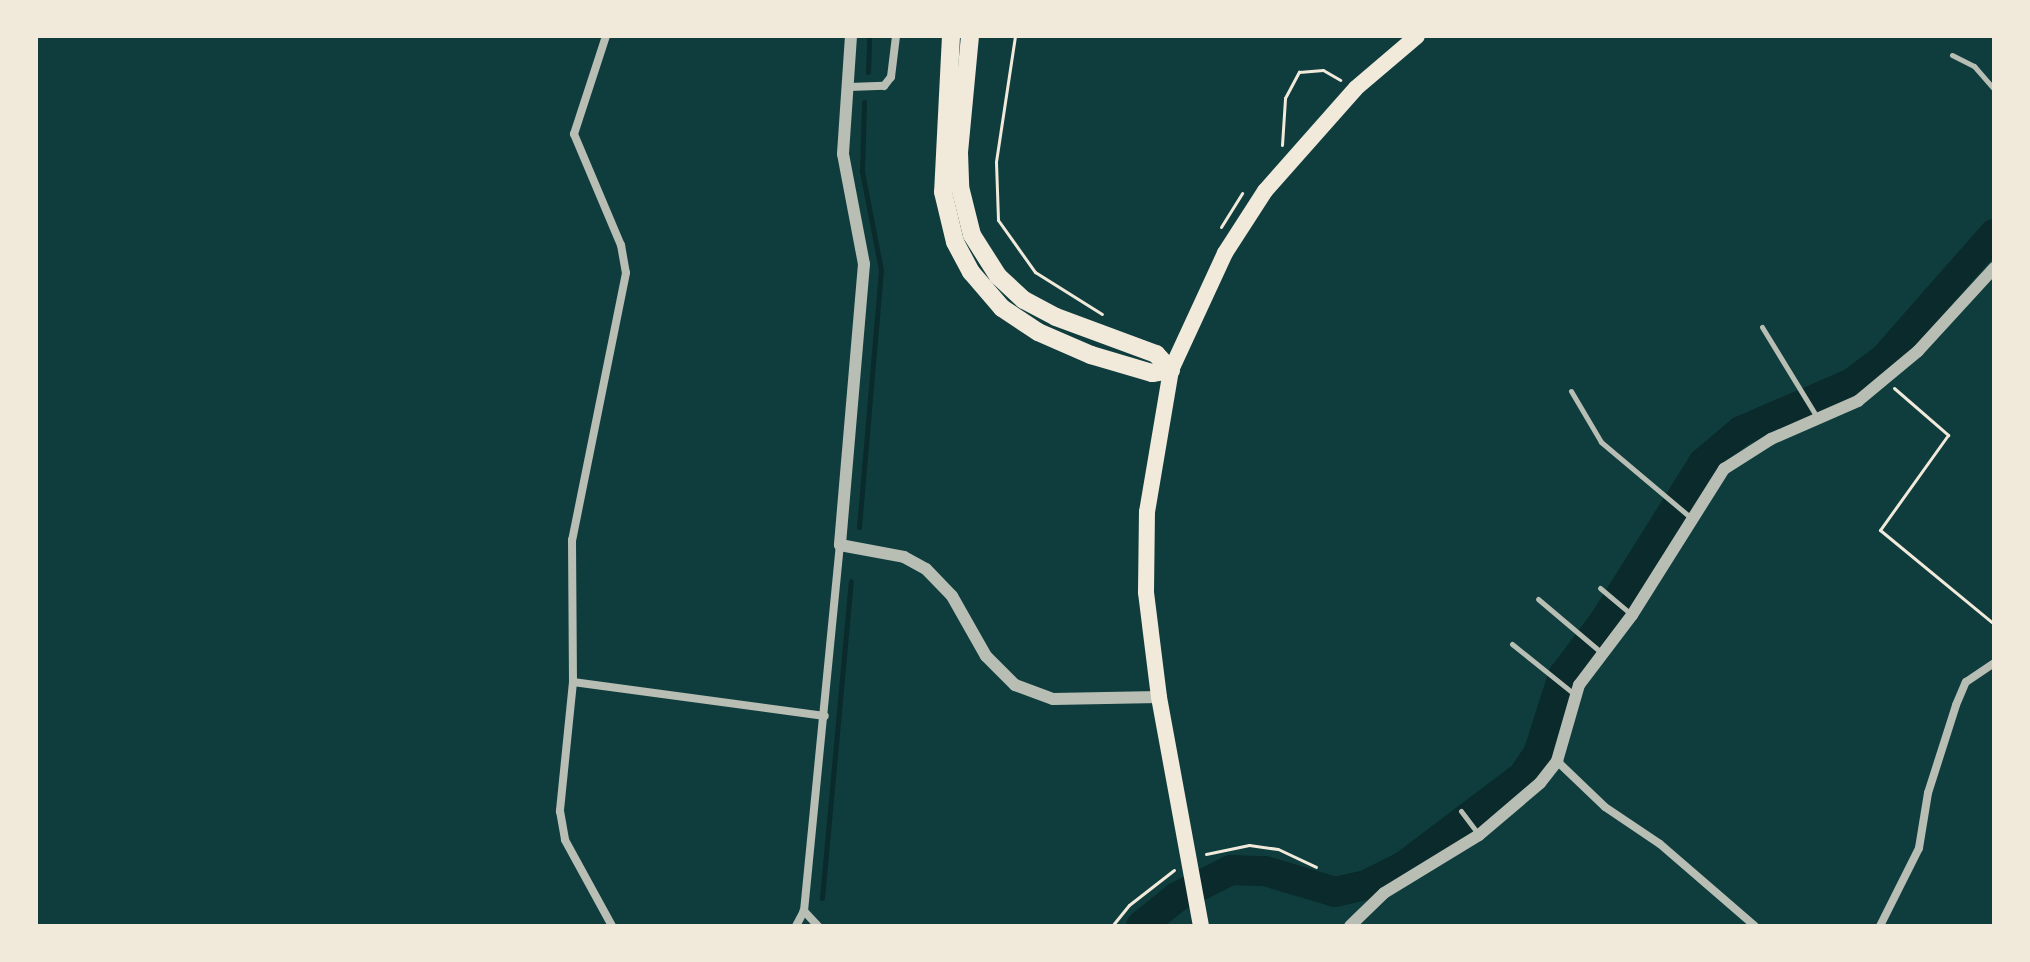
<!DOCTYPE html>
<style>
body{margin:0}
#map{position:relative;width:2030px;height:962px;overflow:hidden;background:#0f3d3e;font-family:"DejaVu Sans",sans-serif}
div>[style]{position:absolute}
.stream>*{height:5px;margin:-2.5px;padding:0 2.5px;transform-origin:2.5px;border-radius:2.5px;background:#0a2a2b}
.river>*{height:30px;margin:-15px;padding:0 15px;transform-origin:15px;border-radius:15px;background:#0a2a2b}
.path>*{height:3px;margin:-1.5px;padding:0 1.5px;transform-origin:1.5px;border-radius:1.5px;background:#f1e9da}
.service>*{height:5px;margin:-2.5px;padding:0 2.5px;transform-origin:2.5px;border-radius:2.5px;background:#b8beb3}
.minor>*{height:8px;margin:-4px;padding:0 4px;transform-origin:4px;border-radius:4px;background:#b8beb3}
.tertiary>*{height:12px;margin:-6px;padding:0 6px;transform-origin:6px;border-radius:6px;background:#b8beb3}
.primary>*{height:16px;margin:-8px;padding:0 8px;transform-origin:8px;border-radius:8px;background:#f1e9da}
.motorway>*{height:18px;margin:-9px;padding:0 9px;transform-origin:9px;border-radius:9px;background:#f1e9da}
span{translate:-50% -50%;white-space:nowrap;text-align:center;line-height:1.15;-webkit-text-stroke:8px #f1e9da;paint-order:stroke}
.frame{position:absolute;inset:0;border:38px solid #f1e9da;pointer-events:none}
</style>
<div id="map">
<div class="stream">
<div style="left:868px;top:72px;width:36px;rotate:-88deg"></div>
<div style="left:859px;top:527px;width:258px;rotate:-85.1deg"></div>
<div style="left:881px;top:270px;width:101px;rotate:-100.9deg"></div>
<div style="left:862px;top:171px;width:69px;rotate:-88.3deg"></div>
<div style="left:822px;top:898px;width:318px;rotate:-84.8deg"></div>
</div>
<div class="river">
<div style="left:1141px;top:926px;width:46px;rotate:-38.9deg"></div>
<div style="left:1177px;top:897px;width:60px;rotate:-26.6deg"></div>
<div style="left:1231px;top:870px;width:34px;rotate:2deg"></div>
<div style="left:1265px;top:871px;width:73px;rotate:16.7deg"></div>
<div style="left:1335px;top:892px;width:32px;rotate:-13deg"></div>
<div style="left:1366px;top:885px;width:42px;rotate:-26.6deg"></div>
<div style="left:1404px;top:866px;width:149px;rotate:-37.1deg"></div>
<div style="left:1523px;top:776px;width:27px;rotate:-56deg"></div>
<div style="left:1538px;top:754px;width:82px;rotate:-72.2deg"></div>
<div style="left:1563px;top:676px;width:70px;rotate:-53.1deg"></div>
<div style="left:1605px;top:620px;width:185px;rotate:-58deg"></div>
<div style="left:1703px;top:463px;width:50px;rotate:-40.1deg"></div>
<div style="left:1741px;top:431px;width:121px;rotate:-23.4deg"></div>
<div style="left:1852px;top:383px;width:41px;rotate:-37.1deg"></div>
<div style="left:1885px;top:358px;width:165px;rotate:-48.7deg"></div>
</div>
<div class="path">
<div style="left:1015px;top:36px;width:127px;rotate:98.6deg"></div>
<div style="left:996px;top:162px;width:58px;rotate:88deg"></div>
<div style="left:998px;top:220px;width:64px;rotate:54.6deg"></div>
<div style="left:1035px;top:272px;width:79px;rotate:32.1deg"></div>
<div style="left:1282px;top:145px;width:47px;rotate:-86.3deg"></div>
<div style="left:1285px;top:98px;width:30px;rotate:-62deg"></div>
<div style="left:1299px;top:72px;width:24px;rotate:-5deg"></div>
<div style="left:1323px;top:70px;width:20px;rotate:30deg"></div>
<div style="left:1221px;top:227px;width:40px;rotate:-58deg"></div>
<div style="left:1894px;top:388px;width:72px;rotate:41deg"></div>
<div style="left:1948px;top:435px;width:117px;rotate:125.6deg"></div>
<div style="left:1880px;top:530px;width:148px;rotate:39.5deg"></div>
<div style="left:1206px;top:854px;width:44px;rotate:-11.8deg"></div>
<div style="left:1249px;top:845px;width:29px;rotate:8deg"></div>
<div style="left:1278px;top:849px;width:42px;rotate:25.3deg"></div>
<div style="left:1112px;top:926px;width:27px;rotate:-51deg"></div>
<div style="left:1129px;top:905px;width:57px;rotate:-37.9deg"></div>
</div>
<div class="service">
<div style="left:1952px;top:55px;width:25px;rotate:27deg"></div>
<div style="left:1974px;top:66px;width:30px;rotate:49deg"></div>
<div style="left:1762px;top:327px;width:105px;rotate:58.6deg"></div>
<div style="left:1571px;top:391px;width:59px;rotate:59.5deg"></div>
<div style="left:1601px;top:442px;width:116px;rotate:40.1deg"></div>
<div style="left:1600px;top:588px;width:39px;rotate:40deg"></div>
<div style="left:1538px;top:599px;width:84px;rotate:40.2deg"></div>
<div style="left:1512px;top:644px;width:78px;rotate:38.8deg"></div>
<div style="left:1461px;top:811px;width:30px;rotate:53deg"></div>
</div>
<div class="minor">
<div style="left:606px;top:36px;width:103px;rotate:108.1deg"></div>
<div style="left:574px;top:134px;width:121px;rotate:67.1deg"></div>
<div style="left:621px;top:245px;width:28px;rotate:80deg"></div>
<div style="left:626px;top:273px;width:272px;rotate:101.4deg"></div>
<div style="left:572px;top:540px;width:142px;rotate:89.6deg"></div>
<div style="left:573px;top:682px;width:130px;rotate:95.8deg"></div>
<div style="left:560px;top:811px;width:29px;rotate:80deg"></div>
<div style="left:565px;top:840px;width:98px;rotate:61.3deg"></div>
<div style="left:849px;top:87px;width:35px;rotate:-2deg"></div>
<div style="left:884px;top:86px;width:11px;rotate:-52deg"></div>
<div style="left:891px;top:77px;width:41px;rotate:-83deg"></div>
<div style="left:573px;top:682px;width:254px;rotate:7.7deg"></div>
<div style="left:1557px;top:761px;width:66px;rotate:43.8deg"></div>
<div style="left:1605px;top:807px;width:66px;rotate:33.9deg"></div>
<div style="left:1660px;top:844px;width:125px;rotate:40.8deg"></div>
<div style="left:796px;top:926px;width:17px;rotate:-62deg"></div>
<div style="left:818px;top:926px;width:21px;rotate:-133deg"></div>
<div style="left:804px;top:911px;width:368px;rotate:-84.4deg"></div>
<div style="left:1880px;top:926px;width:87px;rotate:-63.4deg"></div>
<div style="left:1919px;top:848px;width:56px;rotate:-80.7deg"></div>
<div style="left:1928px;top:793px;width:92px;rotate:-72.3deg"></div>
<div style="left:1956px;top:705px;width:25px;rotate:-67deg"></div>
<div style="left:1966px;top:682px;width:34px;rotate:-34deg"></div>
</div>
<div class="tertiary">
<div style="left:851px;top:36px;width:118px;rotate:93.9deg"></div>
<div style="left:843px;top:154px;width:112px;rotate:79.2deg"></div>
<div style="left:864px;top:264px;width:282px;rotate:94.9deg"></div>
<div style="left:840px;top:545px;width:65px;rotate:10.6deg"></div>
<div style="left:904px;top:557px;width:25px;rotate:29deg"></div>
<div style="left:926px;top:569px;width:37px;rotate:46deg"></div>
<div style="left:952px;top:596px;width:69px;rotate:60.5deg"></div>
<div style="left:986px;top:656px;width:41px;rotate:45deg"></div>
<div style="left:1015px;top:685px;width:40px;rotate:20.2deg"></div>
<div style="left:1053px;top:699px;width:106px;rotate:-1.1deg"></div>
<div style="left:1350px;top:926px;width:47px;rotate:-44.1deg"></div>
<div style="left:1384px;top:893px;width:111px;rotate:-31.4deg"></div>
<div style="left:1479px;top:835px;width:80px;rotate:-40.4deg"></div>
<div style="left:1540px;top:783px;width:28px;rotate:-52deg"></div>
<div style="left:1557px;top:761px;width:79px;rotate:-73.9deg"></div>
<div style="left:1579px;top:685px;width:88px;rotate:-52.9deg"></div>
<div style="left:1632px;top:615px;width:173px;rotate:-57.8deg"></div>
<div style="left:1724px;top:469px;width:56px;rotate:-32.6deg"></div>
<div style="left:1771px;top:439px;width:95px;rotate:-23.6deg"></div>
<div style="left:1858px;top:401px;width:78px;rotate:-39.8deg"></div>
<div style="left:1918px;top:351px;width:113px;rotate:-47.5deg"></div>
</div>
<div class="primary">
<div style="left:1201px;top:926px;width:233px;rotate:-100.4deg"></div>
<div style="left:1159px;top:697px;width:106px;rotate:-97.1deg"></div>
<div style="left:1146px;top:592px;width:80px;rotate:-89.3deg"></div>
<div style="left:1147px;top:512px;width:144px;rotate:-80.4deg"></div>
<div style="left:1171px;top:370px;width:129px;rotate:-65.2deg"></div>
<div style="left:1225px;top:253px;width:74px;rotate:-57.2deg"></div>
<div style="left:1265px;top:191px;width:137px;rotate:-48.5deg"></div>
<div style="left:1356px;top:88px;width:80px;rotate:-40.4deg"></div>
</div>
<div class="motorway">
<div style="left:951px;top:36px;width:156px;rotate:92.9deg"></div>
<div style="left:943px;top:192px;width:51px;rotate:76.5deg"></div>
<div style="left:955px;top:242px;width:34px;rotate:62deg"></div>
<div style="left:971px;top:272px;width:48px;rotate:49.3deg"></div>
<div style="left:1002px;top:308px;width:43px;rotate:33.7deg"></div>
<div style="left:1038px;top:332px;width:58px;rotate:23.5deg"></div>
<div style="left:1091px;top:355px;width:64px;rotate:16.4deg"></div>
<div style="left:1152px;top:373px;width:19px;rotate:-9deg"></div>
<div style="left:970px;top:36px;width:117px;rotate:95.4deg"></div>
<div style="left:959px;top:152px;width:35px;rotate:88deg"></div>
<div style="left:960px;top:187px;width:49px;rotate:76deg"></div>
<div style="left:972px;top:235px;width:49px;rotate:57.6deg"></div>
<div style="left:998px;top:276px;width:35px;rotate:43deg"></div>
<div style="left:1024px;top:300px;width:36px;rotate:28deg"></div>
<div style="left:1056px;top:317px;width:107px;rotate:20.3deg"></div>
<div style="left:1156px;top:354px;width:22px;rotate:47deg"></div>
</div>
<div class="frame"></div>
</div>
